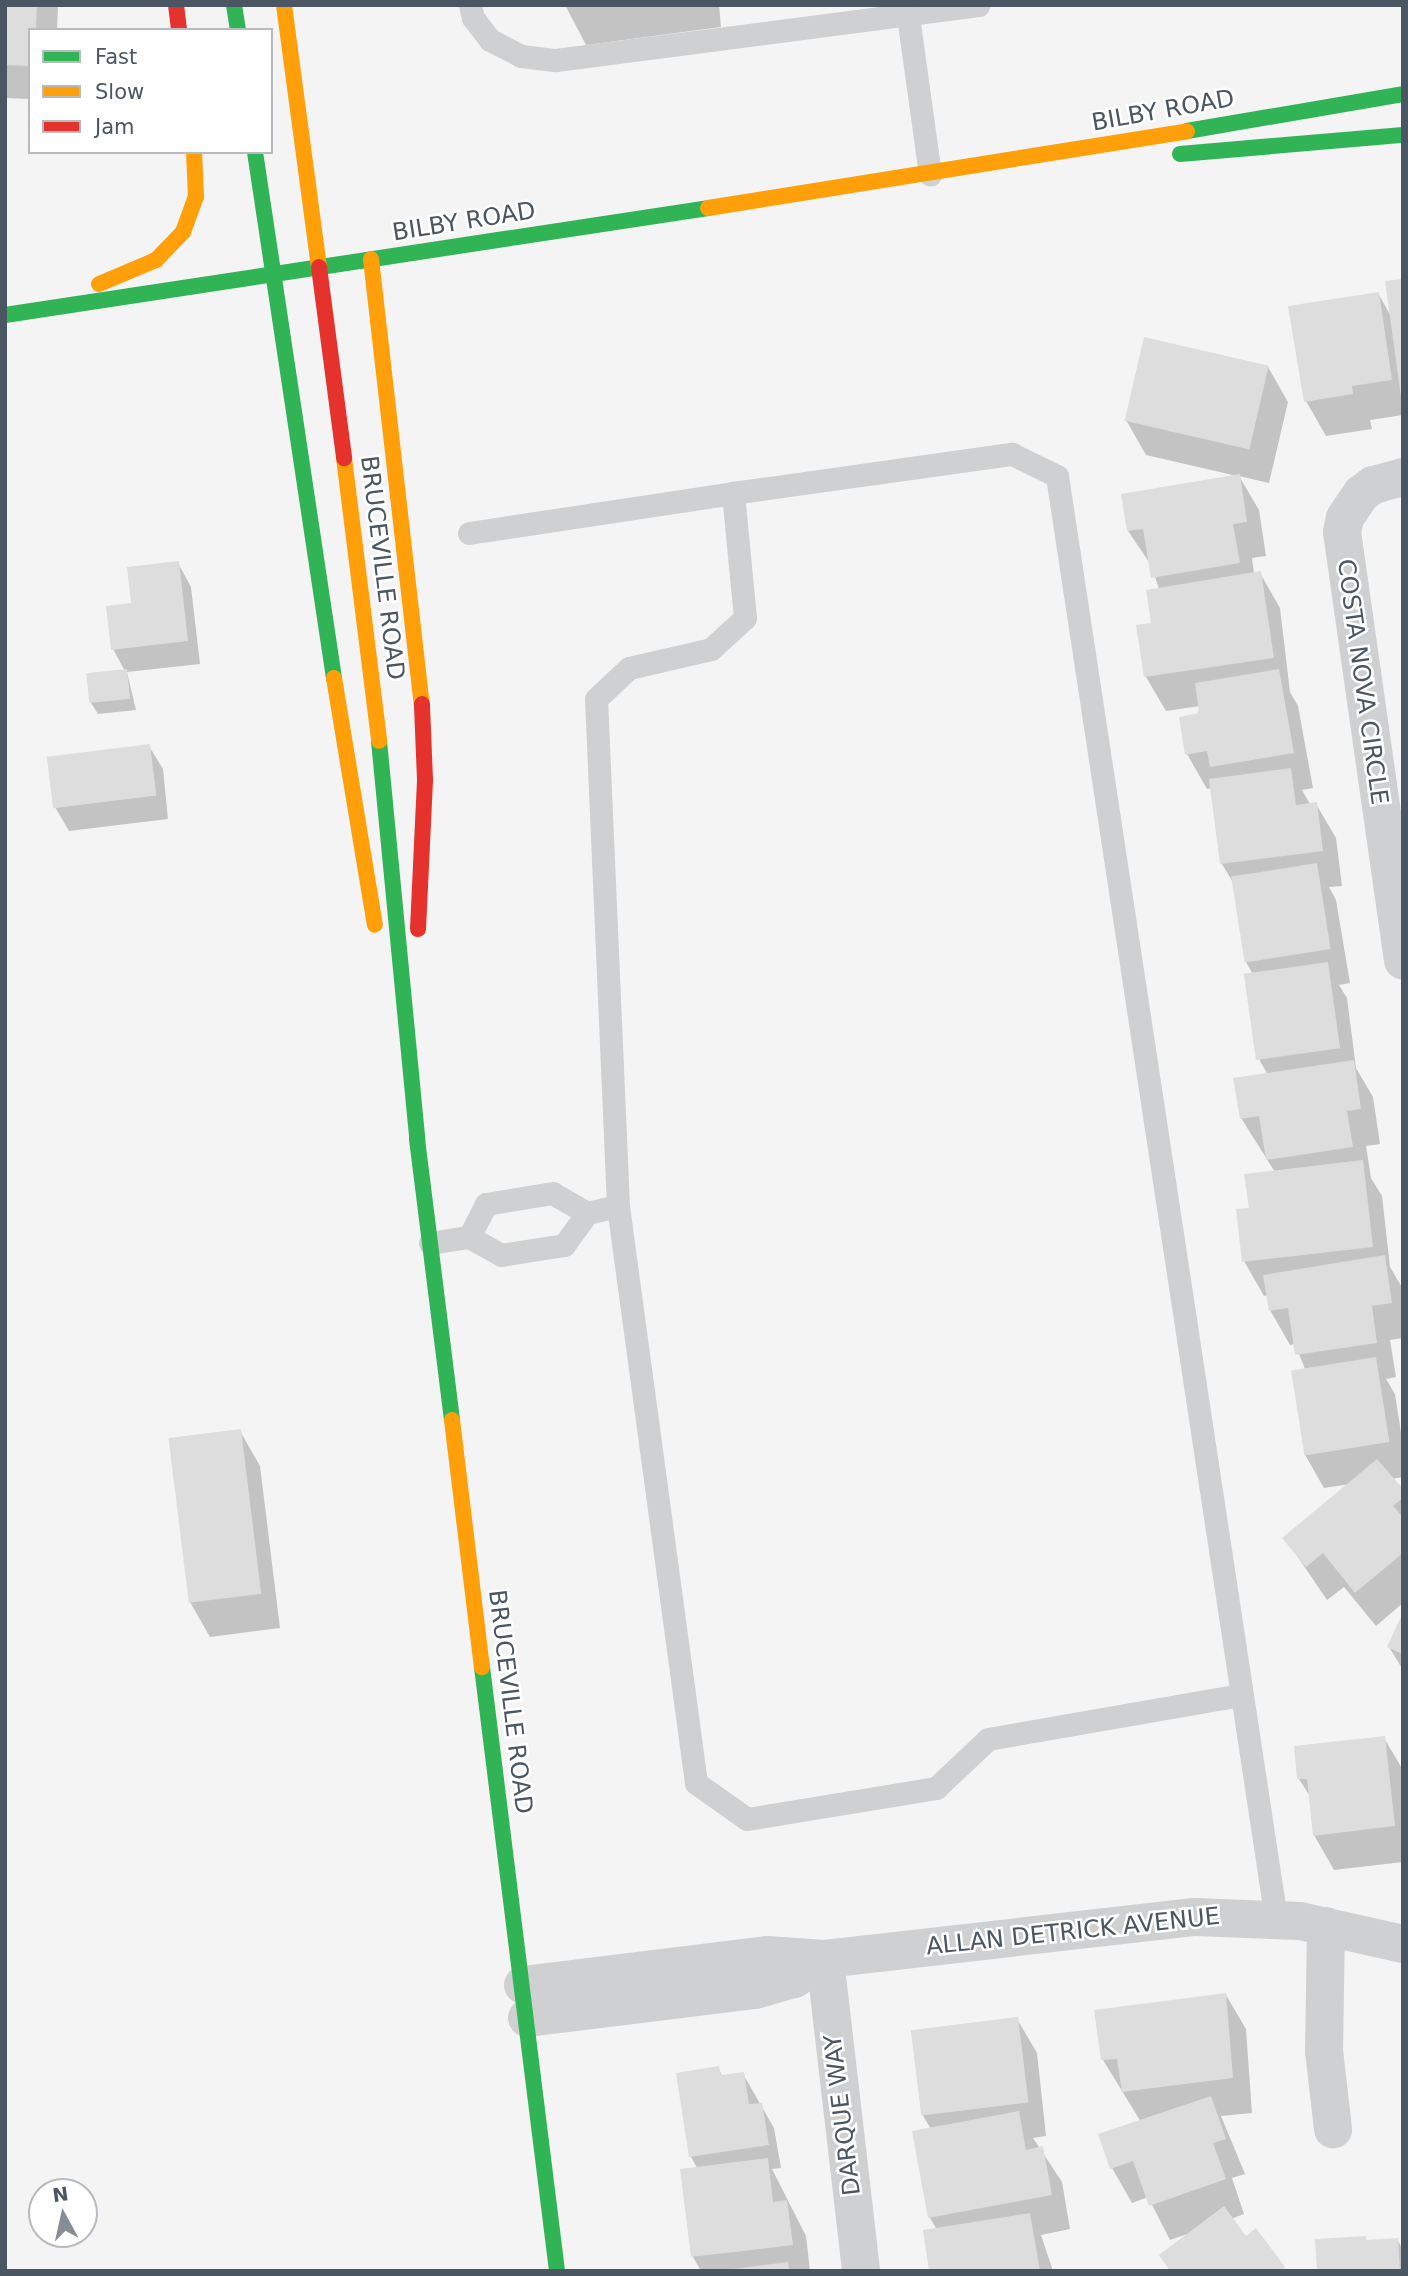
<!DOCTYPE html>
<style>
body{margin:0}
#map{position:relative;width:1408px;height:2276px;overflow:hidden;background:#f4f4f4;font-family:"DejaVu Sans",sans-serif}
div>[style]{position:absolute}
.shadow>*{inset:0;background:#0003}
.building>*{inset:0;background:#ddddde;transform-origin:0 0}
.lane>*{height:23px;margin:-11.5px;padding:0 11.5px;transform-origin:11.5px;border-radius:11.5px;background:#ced0d2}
.street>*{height:38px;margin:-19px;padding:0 19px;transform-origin:19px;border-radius:19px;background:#ced0d2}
.fast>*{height:16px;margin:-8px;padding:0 8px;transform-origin:8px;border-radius:8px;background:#30b455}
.slow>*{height:16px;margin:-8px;padding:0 8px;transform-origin:8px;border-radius:8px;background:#ff9f0a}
.jam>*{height:16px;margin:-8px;padding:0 8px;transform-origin:8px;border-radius:8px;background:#e5322d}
span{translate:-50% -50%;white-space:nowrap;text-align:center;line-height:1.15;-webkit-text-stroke:5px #fff;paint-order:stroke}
.street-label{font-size:24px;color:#4a5661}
.frame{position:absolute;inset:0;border:7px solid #4a5661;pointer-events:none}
.legend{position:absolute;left:28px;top:28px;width:245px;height:126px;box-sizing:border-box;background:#fff;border:2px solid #b7bbc0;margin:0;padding:9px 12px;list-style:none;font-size:21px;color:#4a5661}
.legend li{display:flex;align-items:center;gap:14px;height:35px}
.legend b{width:35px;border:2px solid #b7bbc0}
.north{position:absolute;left:28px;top:2178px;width:70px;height:70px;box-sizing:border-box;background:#fff;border:2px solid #b7bbc0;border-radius:50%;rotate:352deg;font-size:19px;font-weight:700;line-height:28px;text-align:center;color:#4a5661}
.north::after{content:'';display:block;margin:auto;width:24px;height:32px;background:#868d94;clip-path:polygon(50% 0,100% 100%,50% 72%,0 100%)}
</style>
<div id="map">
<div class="shadow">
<div style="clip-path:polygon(5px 5px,58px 5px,57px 30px,30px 30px,30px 99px,5px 98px)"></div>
<div style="clip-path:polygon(565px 5px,719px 5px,721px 27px,586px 45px)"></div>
<div style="clip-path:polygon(1403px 281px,1403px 415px,1370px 420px,1372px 429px,1326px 436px,1306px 401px,1378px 293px,1392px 318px)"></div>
<div style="clip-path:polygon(1268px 367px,1288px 402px,1269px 483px,1239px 476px,1259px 510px,1266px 556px,1252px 558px,1254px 574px,1260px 573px,1280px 608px,1290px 692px,1298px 706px,1313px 788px,1302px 790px,1310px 804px,1316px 804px,1336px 838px,1342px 886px,1329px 887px,1336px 900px,1350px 983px,1339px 985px,1347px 998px,1356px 1068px,1373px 1097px,1380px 1144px,1366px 1146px,1371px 1178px,1382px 1196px,1390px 1267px,1403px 1289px,1403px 1338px,1390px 1340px,1396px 1377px,1386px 1379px,1395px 1394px,1403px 1445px,1403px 1477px,1392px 1479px,1403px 1492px,1403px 1603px,1376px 1626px,1344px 1587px,1327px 1600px,1285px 1538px,1350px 1484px,1324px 1488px,1304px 1453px,1305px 1369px,1295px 1344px,1290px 1345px,1270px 1310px,1268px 1295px,1264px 1296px,1244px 1261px,1250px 1210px,1275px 1172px,1241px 1118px,1268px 1075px,1260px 1061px,1246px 977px,1254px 976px,1246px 962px,1234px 884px,1222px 864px,1212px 788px,1207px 789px,1187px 754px,1200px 706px,1166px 711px,1146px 677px,1159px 589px,1151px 565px,1128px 531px,1237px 476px,1146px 455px,1126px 420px)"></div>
<div style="clip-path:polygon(178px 563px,191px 587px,200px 664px,127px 672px,136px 710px,98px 714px,91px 703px,125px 671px,113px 649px)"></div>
<div style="clip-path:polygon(149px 746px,163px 769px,168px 819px,69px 831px,55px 807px)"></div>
<div style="clip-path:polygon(240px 1431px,260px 1466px,280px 1628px,210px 1637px,190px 1602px)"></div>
<div style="clip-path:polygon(1403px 1616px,1403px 1670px,1389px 1647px)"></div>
<div style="clip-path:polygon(1384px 1738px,1403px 1770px,1403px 1862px,1334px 1870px,1314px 1835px,1311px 1798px,1299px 1779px)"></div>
<div style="clip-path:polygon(1226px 1995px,1246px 2029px,1252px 2113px,1221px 2116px,1245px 2174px,1232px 2178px,1244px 2214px,1231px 2219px,1245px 2238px,1286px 2271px,1170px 2271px,1190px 2233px,1170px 2240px,1148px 2197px,1132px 2203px,1112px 2168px,1141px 2122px,1103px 2060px)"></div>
<div style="clip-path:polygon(1017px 2019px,1037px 2053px,1046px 2136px,1033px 2138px,1062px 2182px,1070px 2229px,1041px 2235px,1053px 2271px,931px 2271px,937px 2230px,930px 2218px,931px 2129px,922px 2114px)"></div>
<div style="clip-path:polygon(718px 2068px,723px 2077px,743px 2074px,774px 2128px,781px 2168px,772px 2169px,806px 2236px,810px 2271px,701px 2271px,693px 2257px,682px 2171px,698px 2169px,691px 2157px)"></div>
<div style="clip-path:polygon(1365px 2238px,1367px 2242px,1397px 2239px,1403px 2250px,1403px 2271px,1318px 2271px)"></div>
</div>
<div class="building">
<div style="clip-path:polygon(5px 5px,37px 5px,36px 30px,30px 30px,30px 66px,5px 65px)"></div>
<div style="clip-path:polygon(1403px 279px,1403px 397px,1401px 397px,1385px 281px)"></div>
<div style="clip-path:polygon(1379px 292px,1392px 380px,1352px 386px,1353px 394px,1304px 402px,1288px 306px)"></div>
<div style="left:1144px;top:337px;width:128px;height:86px;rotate:13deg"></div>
<div style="clip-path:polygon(1240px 474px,1247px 522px,1233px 524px,1240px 563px,1151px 578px,1143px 529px,1127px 531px,1121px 494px)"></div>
<div style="clip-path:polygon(179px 561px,188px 641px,111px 650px,106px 606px,131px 603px,127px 567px)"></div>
<div style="clip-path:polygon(1261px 571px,1274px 658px,1144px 677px,1136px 625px,1151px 623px,1146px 590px)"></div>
<div style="left:127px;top:669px;width:30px;height:41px;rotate:84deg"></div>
<div style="clip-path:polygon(1279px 669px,1294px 753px,1210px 767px,1207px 751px,1185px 755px,1179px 717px,1199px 713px,1195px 683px)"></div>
<div style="left:150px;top:744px;width:52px;height:104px;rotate:83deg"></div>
<div style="clip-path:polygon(1291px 768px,1296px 805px,1317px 802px,1323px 851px,1220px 864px,1209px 779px)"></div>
<div style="left:1317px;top:863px;width:87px;height:87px;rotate:81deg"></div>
<div style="left:1328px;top:962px;width:87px;height:85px;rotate:82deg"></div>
<div style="clip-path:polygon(1354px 1060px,1361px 1109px,1347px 1111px,1353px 1147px,1266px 1160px,1259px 1116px,1240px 1119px,1233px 1078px)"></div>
<div style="clip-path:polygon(1363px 1160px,1373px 1247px,1242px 1262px,1236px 1209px,1249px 1208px,1244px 1174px)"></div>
<div style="clip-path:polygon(1385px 1255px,1392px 1303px,1372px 1306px,1377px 1343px,1295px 1355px,1288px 1308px,1269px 1311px,1263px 1275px)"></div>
<div style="left:1376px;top:1357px;width:86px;height:86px;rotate:81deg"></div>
<div style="left:241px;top:1429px;width:166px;height:73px;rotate:83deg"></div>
<div style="clip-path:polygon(1377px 1459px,1403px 1489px,1403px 1498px,1393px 1506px,1403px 1517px,1403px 1553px,1355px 1593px,1323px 1553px,1306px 1567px,1282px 1538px)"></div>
<div style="clip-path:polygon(1403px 1612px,1403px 1654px,1387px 1647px)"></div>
<div style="clip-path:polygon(1385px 1736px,1395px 1826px,1313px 1836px,1307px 1779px,1297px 1779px,1294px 1746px)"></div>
<div style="clip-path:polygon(1226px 1993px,1233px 2078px,1122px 2092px,1117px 2059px,1101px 2060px,1094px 2010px)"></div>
<div style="left:1018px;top:2017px;width:86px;height:108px;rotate:83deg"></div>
<div style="clip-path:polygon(719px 2066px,721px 2075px,744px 2072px,749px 2104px,762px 2103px,769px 2145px,689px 2157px,676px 2073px)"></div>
<div style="clip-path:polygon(1211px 2096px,1226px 2139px,1213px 2143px,1226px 2179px,1149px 2206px,1133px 2161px,1110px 2169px,1098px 2134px)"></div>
<div style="clip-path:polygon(1019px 2111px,1026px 2150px,1043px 2146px,1052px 2195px,928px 2218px,912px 2131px)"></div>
<div style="clip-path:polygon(768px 2158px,773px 2202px,787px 2200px,793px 2245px,691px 2257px,680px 2169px)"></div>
<div style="clip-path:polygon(1224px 2206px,1246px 2236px,1256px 2228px,1285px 2267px,1280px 2271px,1170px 2271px,1159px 2255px)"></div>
<div style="clip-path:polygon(1030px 2213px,1040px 2271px,929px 2271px,923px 2230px)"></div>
<div style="clip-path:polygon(1366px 2236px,1366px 2240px,1398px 2238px,1400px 2271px,1317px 2271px,1315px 2239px)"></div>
<div style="clip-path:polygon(788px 2262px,789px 2271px,733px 2271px,733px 2269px)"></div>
</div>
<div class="lane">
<div style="left:470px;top:5px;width:13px;rotate:77deg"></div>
<div style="left:473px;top:18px;width:28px;rotate:52deg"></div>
<div style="left:490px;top:40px;width:35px;rotate:27deg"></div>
<div style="left:521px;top:56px;width:35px;rotate:7deg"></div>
<div style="left:556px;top:60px;width:426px;rotate:-7.4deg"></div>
<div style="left:908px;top:16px;width:160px;rotate:82.1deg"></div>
<div style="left:469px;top:533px;width:267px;rotate:-8.6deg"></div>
<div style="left:618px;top:1206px;width:582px;rotate:82.3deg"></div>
<div style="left:696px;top:1783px;width:62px;rotate:35.2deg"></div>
<div style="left:747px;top:1819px;width:192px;rotate:-9.3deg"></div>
<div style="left:936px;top:1788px;width:71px;rotate:-43.3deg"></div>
<div style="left:988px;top:1739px;width:257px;rotate:-9.9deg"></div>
<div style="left:587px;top:1213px;width:32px;rotate:-13deg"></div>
<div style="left:618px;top:1206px;width:507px;rotate:-92.48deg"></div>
<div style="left:596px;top:699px;width:45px;rotate:-43.2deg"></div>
<div style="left:629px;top:668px;width:84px;rotate:-13deg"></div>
<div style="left:711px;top:649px;width:46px;rotate:-42.4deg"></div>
<div style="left:745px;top:618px;width:126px;rotate:-95.5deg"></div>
<div style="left:733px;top:493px;width:282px;rotate:-8deg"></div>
<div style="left:1012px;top:454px;width:50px;rotate:26.1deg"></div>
<div style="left:1057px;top:476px;width:1460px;rotate:81.37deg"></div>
<div style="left:430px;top:1243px;width:39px;rotate:-9deg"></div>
<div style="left:469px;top:1237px;width:37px;rotate:29deg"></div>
<div style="left:501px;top:1255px;width:64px;rotate:-9deg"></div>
<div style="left:564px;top:1245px;width:39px;rotate:-54deg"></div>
<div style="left:587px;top:1213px;width:39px;rotate:-150deg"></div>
<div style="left:553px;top:1193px;width:68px;rotate:170.7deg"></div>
<div style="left:486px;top:1204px;width:37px;rotate:117deg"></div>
</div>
<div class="street">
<div style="left:1403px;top:477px;width:31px;rotate:165deg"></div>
<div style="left:1373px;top:485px;width:15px;rotate:143deg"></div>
<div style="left:1361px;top:494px;width:29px;rotate:124deg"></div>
<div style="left:1345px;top:518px;width:14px;rotate:102deg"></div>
<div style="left:1342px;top:532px;width:433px;rotate:81.9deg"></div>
<div style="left:1326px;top:1926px;width:125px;rotate:90.9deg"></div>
<div style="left:1324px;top:2051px;width:79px;rotate:83.4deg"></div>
<div style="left:825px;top:1959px;width:314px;rotate:83.4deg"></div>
<div style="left:523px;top:1985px;width:246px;rotate:-7deg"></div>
<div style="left:767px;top:1955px;width:58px;rotate:3.9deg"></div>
<div style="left:825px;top:1959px;width:372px;rotate:-6.5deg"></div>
<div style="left:1195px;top:1917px;width:105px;rotate:2.2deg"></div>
<div style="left:1300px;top:1921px;width:106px;rotate:12.6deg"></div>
<div style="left:527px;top:2018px;width:230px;rotate:-7deg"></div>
<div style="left:755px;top:1990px;width:41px;rotate:-15.8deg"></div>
<div style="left:794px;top:1979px;width:37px;rotate:-33deg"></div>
</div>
<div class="fast">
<div style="left:234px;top:5px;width:25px;rotate:81deg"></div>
<div style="left:1187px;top:131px;width:219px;rotate:-9.7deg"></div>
<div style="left:255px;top:152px;width:532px;rotate:81.46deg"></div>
<div style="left:1180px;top:154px;width:224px;rotate:-4.9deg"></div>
<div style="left:5px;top:315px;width:711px;rotate:-8.65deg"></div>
<div style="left:379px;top:741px;width:400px;rotate:84.5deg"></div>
<div style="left:417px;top:1139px;width:283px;rotate:82.9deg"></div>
<div style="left:482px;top:1667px;width:609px;rotate:82.92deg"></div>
</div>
<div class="slow">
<div style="left:284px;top:5px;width:264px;rotate:82.4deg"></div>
<div style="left:708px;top:208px;width:485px;rotate:-9.1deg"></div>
<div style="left:371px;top:259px;width:448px;rotate:83.5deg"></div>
<div style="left:99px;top:284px;width:62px;rotate:-22.8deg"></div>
<div style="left:156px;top:260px;width:39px;rotate:-46deg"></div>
<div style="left:183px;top:232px;width:37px;rotate:-70deg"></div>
<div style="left:196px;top:197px;width:45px;rotate:-92.5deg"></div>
<div style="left:344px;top:458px;width:285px;rotate:82.9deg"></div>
<div style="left:334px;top:678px;width:250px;rotate:80.6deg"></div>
<div style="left:452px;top:1420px;width:249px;rotate:83.1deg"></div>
</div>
<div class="jam">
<div style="left:176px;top:5px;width:25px;rotate:83deg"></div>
<div style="left:319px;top:267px;width:193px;rotate:82.5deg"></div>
<div style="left:418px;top:929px;width:149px;rotate:-87.3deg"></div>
<div style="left:425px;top:780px;width:76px;rotate:-92.3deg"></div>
</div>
<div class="street-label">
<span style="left:1163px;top:111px;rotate:-10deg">BILBY ROAD</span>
<span style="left:464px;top:222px;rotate:-9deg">BILBY ROAD</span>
<span style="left:382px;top:568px;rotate:83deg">BRUCEVILLE ROAD</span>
<span style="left:1362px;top:682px;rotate:82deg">COSTA NOVA CIRCLE</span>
<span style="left:510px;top:1702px;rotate:83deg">BRUCEVILLE ROAD</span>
<span style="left:1073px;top:1932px;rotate:-6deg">ALLAN DETRICK AVENUE</span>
<span style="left:843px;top:2115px;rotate:-97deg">DARQUE WAY</span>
</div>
<div class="frame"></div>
<ul class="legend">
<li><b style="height:9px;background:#30b455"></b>Fast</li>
<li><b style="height:9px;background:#ff9f0a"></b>Slow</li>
<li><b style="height:9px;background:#e5322d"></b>Jam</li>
</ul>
<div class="north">N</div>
</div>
